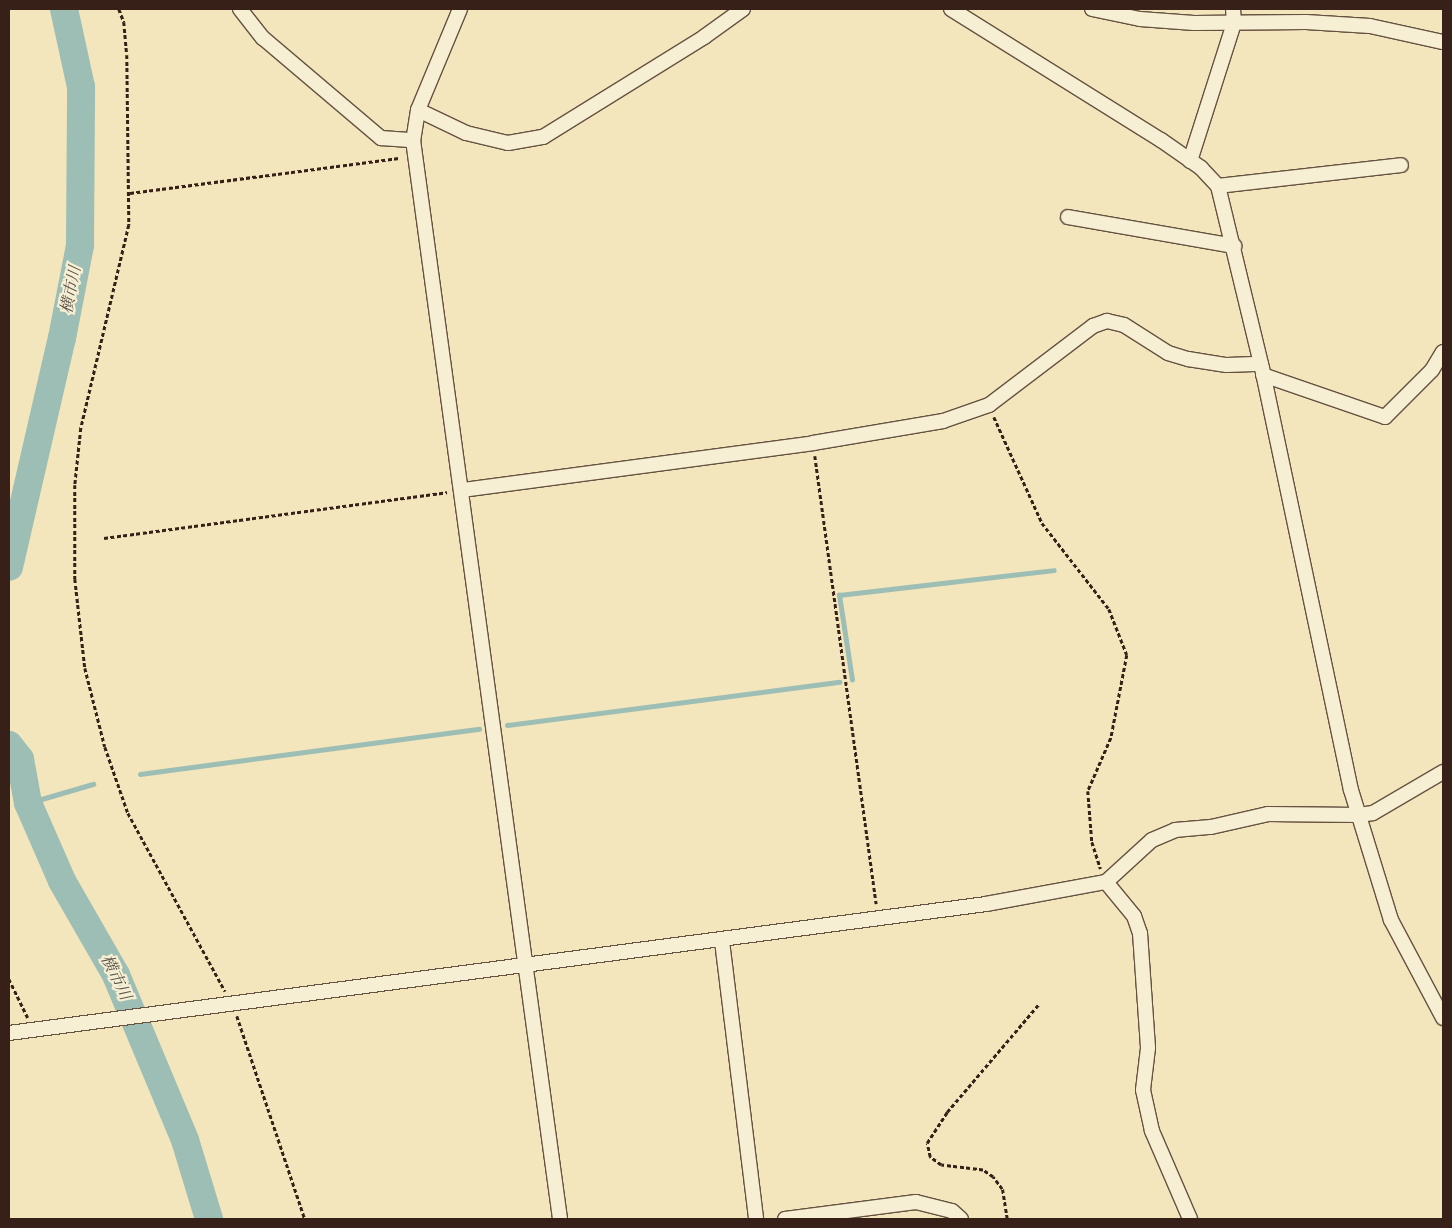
<!DOCTYPE html>
<meta charset="utf-8">
<style>
body{margin:0}
#map{position:relative;width:1452px;height:1228px;overflow:hidden;background:#f3e6bc;font-family:"IM FELL English","Noto Serif JP",serif}
div>[style]{position:absolute}
.stream>*{height:4.5px;margin:-2.25px;padding:0 2.25px;transform-origin:2.25px;border-radius:2.25px;background:#9cbeb5}
.river>*{height:28px;margin:-14px;padding:0 14px;transform-origin:14px;border-radius:14px;background:#9cbeb5}
.path>*{height:2.5px;margin-top:-1.25px;transform-origin:0;background:repeating-linear-gradient(90deg,#362018 0 4px,transparent 0 6.5px)}
.roads{filter:drop-shadow(1px 0 #655241) drop-shadow(-1px 0 #655241) drop-shadow(0 1px #655241) drop-shadow(0 -1px #655241)}
.street>*{height:14px;margin:-7px;padding:0 7px;transform-origin:7px;border-radius:7px;background:#f7efd3}
span{translate:-50% -50%;white-space:nowrap;text-align:center;line-height:1.15;-webkit-text-stroke:4.5px #f7efd3;paint-order:stroke}
.water-label{font-size:16px;color:#554f47;font-style:italic}
.frame{position:absolute;inset:0;border:10px solid #362018;pointer-events:none}
</style>
<div id="map">
<div class="stream">
<div style="left:852px;top:680px;width:86px;rotate:-98.7deg"></div>
<div style="left:839px;top:595px;width:216px;rotate:-6.6deg"></div>
<div style="left:507px;top:725px;width:335px;rotate:-7.4deg"></div>
<div style="left:140px;top:774px;width:342px;rotate:-7.6deg"></div>
<div style="left:28px;top:803px;width:68px;rotate:-16.3deg"></div>
</div>
<div class="river">
<div style="left:9px;top:567px;width:235px;rotate:-77deg"></div>
<div style="left:62px;top:338px;width:95px;rotate:-79deg"></div>
<div style="left:80px;top:245px;width:158px;rotate:-89.6deg"></div>
<div style="left:81px;top:87px;width:80px;rotate:-102.3deg"></div>
<div style="left:9px;top:745px;width:18px;rotate:52deg"></div>
<div style="left:20px;top:759px;width:45px;rotate:79.7deg"></div>
<div style="left:28px;top:803px;width:85px;rotate:66.4deg"></div>
<div style="left:62px;top:881px;width:108px;rotate:60.1deg"></div>
<div style="left:116px;top:975px;width:179px;rotate:67.3deg"></div>
<div style="left:185px;top:1140px;width:83px;rotate:73.1deg"></div>
</div>
<div class="path">
<div style="left:119px;top:9px;width:14px;rotate:69deg"></div>
<div style="left:124px;top:22px;width:33px;rotate:85deg"></div>
<div style="left:127px;top:55px;width:170px;rotate:89.3deg"></div>
<div style="left:129px;top:225px;width:209px;rotate:103.3deg"></div>
<div style="left:81px;top:428px;width:57px;rotate:96deg"></div>
<div style="left:75px;top:485px;width:94px;rotate:90deg"></div>
<div style="left:75px;top:579px;width:90px;rotate:83.6deg"></div>
<div style="left:85px;top:668px;width:81px;rotate:75.8deg"></div>
<div style="left:105px;top:747px;width:70px;rotate:70.8deg"></div>
<div style="left:128px;top:813px;width:203px;rotate:61.4deg"></div>
<div style="left:130px;top:193px;width:273px;rotate:-7.4deg"></div>
<div style="left:994px;top:417px;width:116px;rotate:65.6deg"></div>
<div style="left:1042px;top:523px;width:109px;rotate:52.1deg"></div>
<div style="left:1109px;top:609px;width:49px;rotate:68.6deg"></div>
<div style="left:1127px;top:655px;width:85px;rotate:100.9deg"></div>
<div style="left:1111px;top:738px;width:58px;rotate:113.5deg"></div>
<div style="left:1088px;top:791px;width:51px;rotate:85.5deg"></div>
<div style="left:1092px;top:842px;width:28px;rotate:72deg"></div>
<div style="left:815px;top:456px;width:452px;rotate:82.2deg"></div>
<div style="left:104px;top:538px;width:346px;rotate:-7.6deg"></div>
<div style="left:9px;top:979px;width:43px;rotate:64deg"></div>
<div style="left:237px;top:1016px;width:214px;rotate:71.5deg"></div>
<div style="left:1007px;top:1219px;width:30px;rotate:-99deg"></div>
<div style="left:1002px;top:1189px;width:15px;rotate:-127deg"></div>
<div style="left:993px;top:1177px;width:12px;rotate:-145deg"></div>
<div style="left:983px;top:1170px;width:42px;rotate:-173.2deg"></div>
<div style="left:941px;top:1165px;width:14px;rotate:-144deg"></div>
<div style="left:930px;top:1157px;width:14px;rotate:-102deg"></div>
<div style="left:927px;top:1143px;width:37px;rotate:-57deg"></div>
<div style="left:947px;top:1112px;width:142px;rotate:-49.6deg"></div>
</div>
<div class="roads">
<div class="street">
<div style="left:240px;top:9px;width:37px;rotate:52deg"></div>
<div style="left:263px;top:38px;width:155px;rotate:40.3deg"></div>
<div style="left:381px;top:138px;width:32px;rotate:4deg"></div>
<div style="left:460px;top:9px;width:109px;rotate:112.6deg"></div>
<div style="left:418px;top:110px;width:30px;rotate:99deg"></div>
<div style="left:413px;top:140px;width:1089px;rotate:82.24deg"></div>
<div style="left:951px;top:9px;width:248px;rotate:32deg"></div>
<div style="left:1161px;top:140px;width:49px;rotate:35deg"></div>
<div style="left:1201px;top:168px;width:25px;rotate:47deg"></div>
<div style="left:1218px;top:186px;width:187px;rotate:76.4deg"></div>
<div style="left:1262px;top:368px;width:431px;rotate:78.1deg"></div>
<div style="left:1351px;top:790px;width:136px;rotate:72.9deg"></div>
<div style="left:1391px;top:920px;width:111px;rotate:62deg"></div>
<div style="left:1092px;top:9px;width:49px;rotate:11.8deg"></div>
<div style="left:1140px;top:19px;width:54px;rotate:4.2deg"></div>
<div style="left:1194px;top:23px;width:112px;rotate:-0.5deg"></div>
<div style="left:1306px;top:22px;width:64px;rotate:3.6deg"></div>
<div style="left:1370px;top:26px;width:75px;rotate:12.4deg"></div>
<div style="left:418px;top:110px;width:53px;rotate:25.6deg"></div>
<div style="left:466px;top:133px;width:43px;rotate:13.4deg"></div>
<div style="left:508px;top:143px;width:36px;rotate:-10deg"></div>
<div style="left:543px;top:137px;width:190px;rotate:-31.8deg"></div>
<div style="left:704px;top:37px;width:48px;rotate:-35.7deg"></div>
<div style="left:1190px;top:161px;width:145px;rotate:-72.3deg"></div>
<div style="left:1234px;top:23px;width:14px;rotate:-94deg"></div>
<div style="left:1218px;top:186px;width:184px;rotate:-6.5deg"></div>
<div style="left:1068px;top:217px;width:169px;rotate:9.9deg"></div>
<div style="left:1263px;top:375px;width:129px;rotate:19deg"></div>
<div style="left:1385px;top:417px;width:66px;rotate:-45deg"></div>
<div style="left:1432px;top:370px;width:21px;rotate:-59deg"></div>
<div style="left:463px;top:490px;width:353px;rotate:-7.6deg"></div>
<div style="left:813px;top:443px;width:132px;rotate:-9.6deg"></div>
<div style="left:943px;top:421px;width:49px;rotate:-19.2deg"></div>
<div style="left:989px;top:405px;width:131px;rotate:-37.2deg"></div>
<div style="left:1093px;top:326px;width:15px;rotate:-20deg"></div>
<div style="left:1107px;top:321px;width:17px;rotate:13deg"></div>
<div style="left:1124px;top:325px;width:52px;rotate:32.5deg"></div>
<div style="left:1168px;top:353px;width:21px;rotate:17deg"></div>
<div style="left:1188px;top:359px;width:39px;rotate:9deg"></div>
<div style="left:1227px;top:365px;width:34px;rotate:-2deg"></div>
<div style="left:1106px;top:882px;width:44px;rotate:50.5deg"></div>
<div style="left:1134px;top:916px;width:18px;rotate:71deg"></div>
<div style="left:1140px;top:933px;width:115px;rotate:86deg"></div>
<div style="left:1148px;top:1048px;width:42px;rotate:96.8deg"></div>
<div style="left:1143px;top:1090px;width:42px;rotate:77.6deg"></div>
<div style="left:1152px;top:1131px;width:96px;rotate:66.6deg"></div>
<div style="left:722px;top:941px;width:280px;rotate:83deg"></div>
<div style="left:9px;top:1033px;width:985px;rotate:-7.52deg"></div>
<div style="left:986px;top:904px;width:122px;rotate:-10.4deg"></div>
<div style="left:1106px;top:882px;width:62px;rotate:-42.4deg"></div>
<div style="left:1152px;top:840px;width:25px;rotate:-23deg"></div>
<div style="left:1175px;top:830px;width:36px;rotate:-5deg"></div>
<div style="left:1211px;top:827px;width:58px;rotate:-12.8deg"></div>
<div style="left:1268px;top:814px;width:91px;rotate:0.6deg"></div>
<div style="left:1359px;top:815px;width:14px;rotate:-8deg"></div>
<div style="left:1373px;top:813px;width:81px;rotate:-30.4deg"></div>
<div style="left:785px;top:1219px;width:132px;rotate:-7.4deg"></div>
<div style="left:916px;top:1202px;width:37px;rotate:14deg"></div>
<div style="left:952px;top:1211px;width:12px;rotate:42deg"></div>
</div>
</div>
<div class="water-label">
<span style="left:72px;top:290px;rotate:-79deg">横市川</span>
<span style="left:115px;top:978px;rotate:64deg">横市川</span>
</div>
<div class="frame"></div>
</div>
